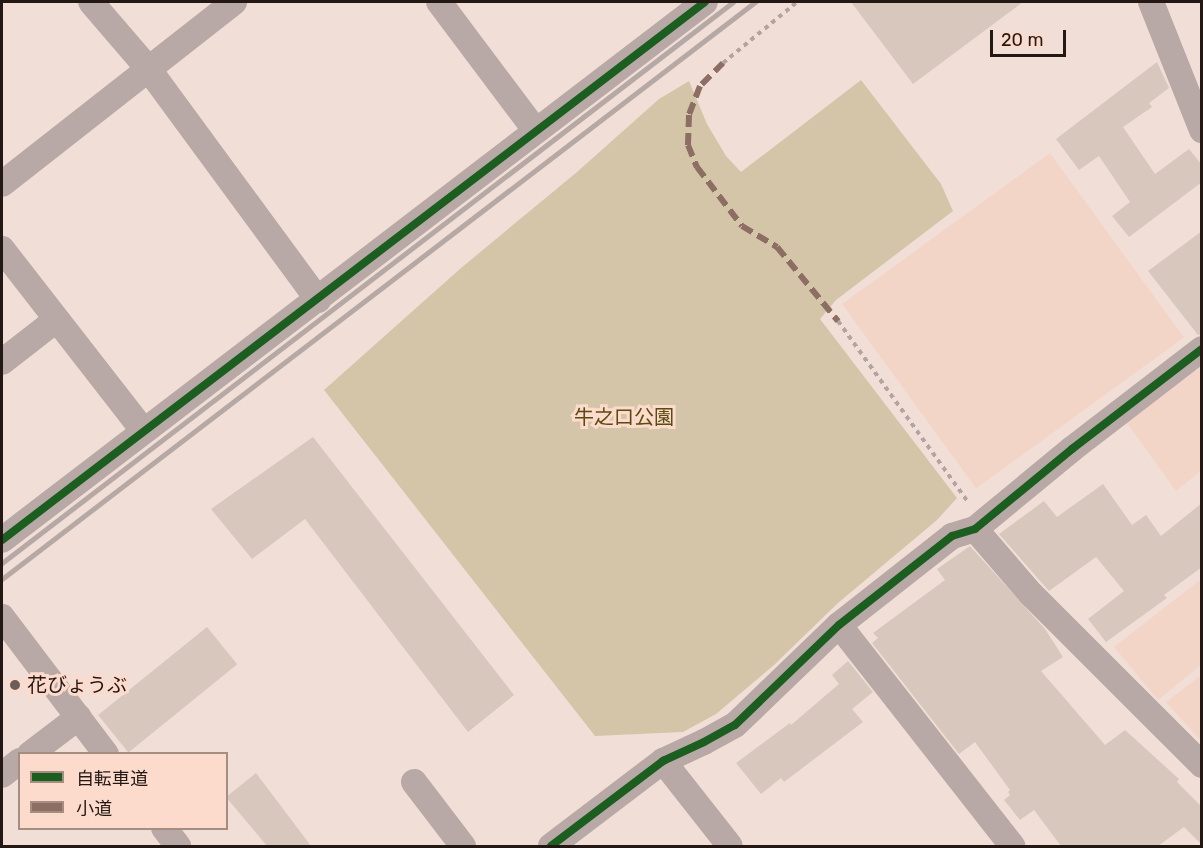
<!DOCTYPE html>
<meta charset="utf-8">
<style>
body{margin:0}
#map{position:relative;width:1203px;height:848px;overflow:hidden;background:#f1dfd7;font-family:Rubik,"Noto Sans JP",sans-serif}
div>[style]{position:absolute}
.built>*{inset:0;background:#f3d5c8;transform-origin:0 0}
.green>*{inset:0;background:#d4c5a9}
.building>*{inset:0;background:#d7c7bc;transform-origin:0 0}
.path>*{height:4px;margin-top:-2px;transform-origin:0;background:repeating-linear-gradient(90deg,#b1a4a1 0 4.5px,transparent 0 9px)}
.minor>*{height:26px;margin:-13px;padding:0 13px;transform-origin:13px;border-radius:13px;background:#b8a8a6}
.rail>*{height:4.5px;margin:-2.25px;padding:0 2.25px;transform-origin:2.25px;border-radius:2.25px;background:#b6a8a4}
.quiet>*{height:6px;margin-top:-3px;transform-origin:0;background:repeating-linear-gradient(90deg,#8d6e63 0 12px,transparent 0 18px)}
.cycleway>*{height:8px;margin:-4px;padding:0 4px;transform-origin:4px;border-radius:4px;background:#1b5e20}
.dots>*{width:16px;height:16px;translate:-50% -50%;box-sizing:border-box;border:3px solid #fcdbcc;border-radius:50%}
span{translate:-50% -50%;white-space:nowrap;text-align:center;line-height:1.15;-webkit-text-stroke:6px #fcdbcc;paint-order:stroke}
.park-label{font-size:20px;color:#5a4b10}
.poi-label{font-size:20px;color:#231813}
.left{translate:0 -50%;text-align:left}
.frame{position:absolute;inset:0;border:3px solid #231813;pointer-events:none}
.legend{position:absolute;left:18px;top:752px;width:210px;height:78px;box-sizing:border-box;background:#fcdbcc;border:2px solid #a58d82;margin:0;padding:8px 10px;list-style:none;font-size:18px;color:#231813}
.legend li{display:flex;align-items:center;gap:12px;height:30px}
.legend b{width:30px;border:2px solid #a58d82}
.scale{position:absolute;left:990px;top:30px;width:76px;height:27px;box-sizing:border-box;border:3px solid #231813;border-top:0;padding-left:8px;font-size:18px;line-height:21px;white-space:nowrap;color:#231813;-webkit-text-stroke:4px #fcdbcc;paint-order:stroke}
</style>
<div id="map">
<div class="built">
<div style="left:1050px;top:153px;width:228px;height:257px;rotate:54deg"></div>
<div style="clip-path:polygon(1201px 367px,1201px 471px,1176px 491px,1126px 422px)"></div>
<div style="clip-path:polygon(1201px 579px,1201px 665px,1158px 700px,1114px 647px)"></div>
<div style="clip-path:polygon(1201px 675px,1201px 741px,1166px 702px)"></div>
</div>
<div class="green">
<div style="clip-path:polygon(861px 80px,941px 184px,953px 211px,836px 300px,820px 319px,957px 498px,937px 520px,838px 603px,774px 665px,716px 714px,683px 732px,595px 736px,324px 390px,461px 268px,577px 172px,659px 99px,689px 81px,707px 124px,726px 156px,741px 172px)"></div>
</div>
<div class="building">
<div style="clip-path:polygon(851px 2px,1023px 2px,913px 84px)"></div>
<div style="clip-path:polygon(1157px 62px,1169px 88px,1149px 103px,1152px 107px,1123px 127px,1155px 174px,1189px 149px,1202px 165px,1202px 182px,1129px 237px,1112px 216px,1130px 202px,1099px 156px,1079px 170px,1056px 139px)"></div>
<div style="clip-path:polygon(1202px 231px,1202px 334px,1198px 335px,1148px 271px)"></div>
<div style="clip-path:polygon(313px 437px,514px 695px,468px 732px,305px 519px,252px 559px,211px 509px)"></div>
<div style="clip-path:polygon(1103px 484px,1132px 525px,1146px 515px,1161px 536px,1202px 503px,1202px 567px,1164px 595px,1167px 598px,1106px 642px,1088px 619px,1124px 591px,1096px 557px,1049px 591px,999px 534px,1044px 501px,1057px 517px)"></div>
<div style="clip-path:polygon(970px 546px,1045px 629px,1063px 657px,1041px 671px,1105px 745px,1125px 730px,1179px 779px,1177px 782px,1202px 807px,1202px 845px,1184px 827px,1158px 846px,1061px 846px,1034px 810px,1020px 820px,1004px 800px,1010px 795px,1008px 792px,1010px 790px,975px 742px,959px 754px,872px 643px,878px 638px,873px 633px,945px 580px,937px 569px)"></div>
<div style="left:207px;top:627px;width:48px;height:140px;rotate:51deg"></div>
<div style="clip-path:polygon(848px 661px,873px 692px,852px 709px,863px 722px,784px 782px,781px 778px,761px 794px,736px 763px,790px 723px,791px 725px,839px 684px,832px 675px)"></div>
<div style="clip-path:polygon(256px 773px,311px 846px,267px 846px,226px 797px)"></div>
</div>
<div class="path">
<div style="left:723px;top:63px;width:96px;rotate:-39.5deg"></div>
<div style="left:838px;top:321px;width:223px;rotate:54.3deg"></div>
</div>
<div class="minor">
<div style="left:91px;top:2px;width:86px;rotate:49.3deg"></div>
<div style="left:147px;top:67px;width:289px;rotate:53.7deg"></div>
<div style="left:439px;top:2px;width:161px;rotate:53.1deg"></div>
<div style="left:1151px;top:2px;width:138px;rotate:68.3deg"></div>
<div style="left:2px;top:184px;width:295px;rotate:-38.1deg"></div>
<div style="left:2px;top:249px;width:229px;rotate:52.1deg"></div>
<div style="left:2px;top:362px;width:68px;rotate:-37.9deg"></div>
<div style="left:975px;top:529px;width:86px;rotate:49.3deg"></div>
<div style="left:1031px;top:594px;width:242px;rotate:45deg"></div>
<div style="left:2px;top:540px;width:885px;rotate:-37.43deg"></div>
<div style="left:2px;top:617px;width:172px;rotate:52.8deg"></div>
<div style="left:839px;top:625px;width:281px;rotate:51.9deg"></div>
<div style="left:30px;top:754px;width:61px;rotate:-37.1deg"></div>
<div style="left:663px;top:761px;width:108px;rotate:51.8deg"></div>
<div style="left:2px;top:775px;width:23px;rotate:-38deg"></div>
<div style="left:414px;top:782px;width:81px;rotate:52.6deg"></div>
<div style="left:164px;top:828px;width:23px;rotate:52deg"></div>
<div style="left:551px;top:846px;width:141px;rotate:-37.2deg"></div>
<div style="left:663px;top:761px;width:45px;rotate:-24.9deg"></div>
<div style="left:704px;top:742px;width:35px;rotate:-29deg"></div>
<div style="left:735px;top:725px;width:144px;rotate:-43.9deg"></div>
<div style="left:839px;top:625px;width:144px;rotate:-38.2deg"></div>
<div style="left:952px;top:536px;width:24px;rotate:-17deg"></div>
<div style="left:975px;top:529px;width:126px;rotate:-39.5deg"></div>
<div style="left:1072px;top:449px;width:164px;rotate:-37.6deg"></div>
</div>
<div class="rail">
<div style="left:2px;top:563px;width:921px;rotate:-37.5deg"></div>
<div style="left:2px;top:579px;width:949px;rotate:-37.46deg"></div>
</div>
<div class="quiet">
<div style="left:723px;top:63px;width:33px;rotate:135deg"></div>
<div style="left:700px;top:86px;width:31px;rotate:111deg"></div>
<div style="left:689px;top:115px;width:30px;rotate:92deg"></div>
<div style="left:688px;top:145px;width:24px;rotate:68deg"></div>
<div style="left:697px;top:167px;width:74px;rotate:52.7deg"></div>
<div style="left:742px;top:226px;width:41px;rotate:31deg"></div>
<div style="left:777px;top:247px;width:96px;rotate:50.5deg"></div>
</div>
<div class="cycleway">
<div style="left:2px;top:540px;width:885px;rotate:-37.43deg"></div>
<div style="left:551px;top:846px;width:141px;rotate:-37.2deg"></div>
<div style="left:663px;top:761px;width:45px;rotate:-24.9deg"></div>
<div style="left:704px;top:742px;width:35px;rotate:-29deg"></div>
<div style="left:735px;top:725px;width:144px;rotate:-43.9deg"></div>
<div style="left:839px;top:625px;width:144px;rotate:-38.2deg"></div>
<div style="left:952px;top:536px;width:24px;rotate:-17deg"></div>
<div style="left:975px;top:529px;width:126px;rotate:-39.5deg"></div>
<div style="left:1072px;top:449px;width:164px;rotate:-37.6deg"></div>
</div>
<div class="dots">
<div style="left:15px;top:685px;background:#6b5e58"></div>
</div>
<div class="park-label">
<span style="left:624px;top:417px">牛之口公園</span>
</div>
<div class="poi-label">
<span class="left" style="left:27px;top:685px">花びょうぶ</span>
</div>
<div class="frame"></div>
<ul class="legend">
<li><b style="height:8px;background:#1b5e20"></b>自転車道</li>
<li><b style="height:8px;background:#8d6e63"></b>小道</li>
</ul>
<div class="scale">20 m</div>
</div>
